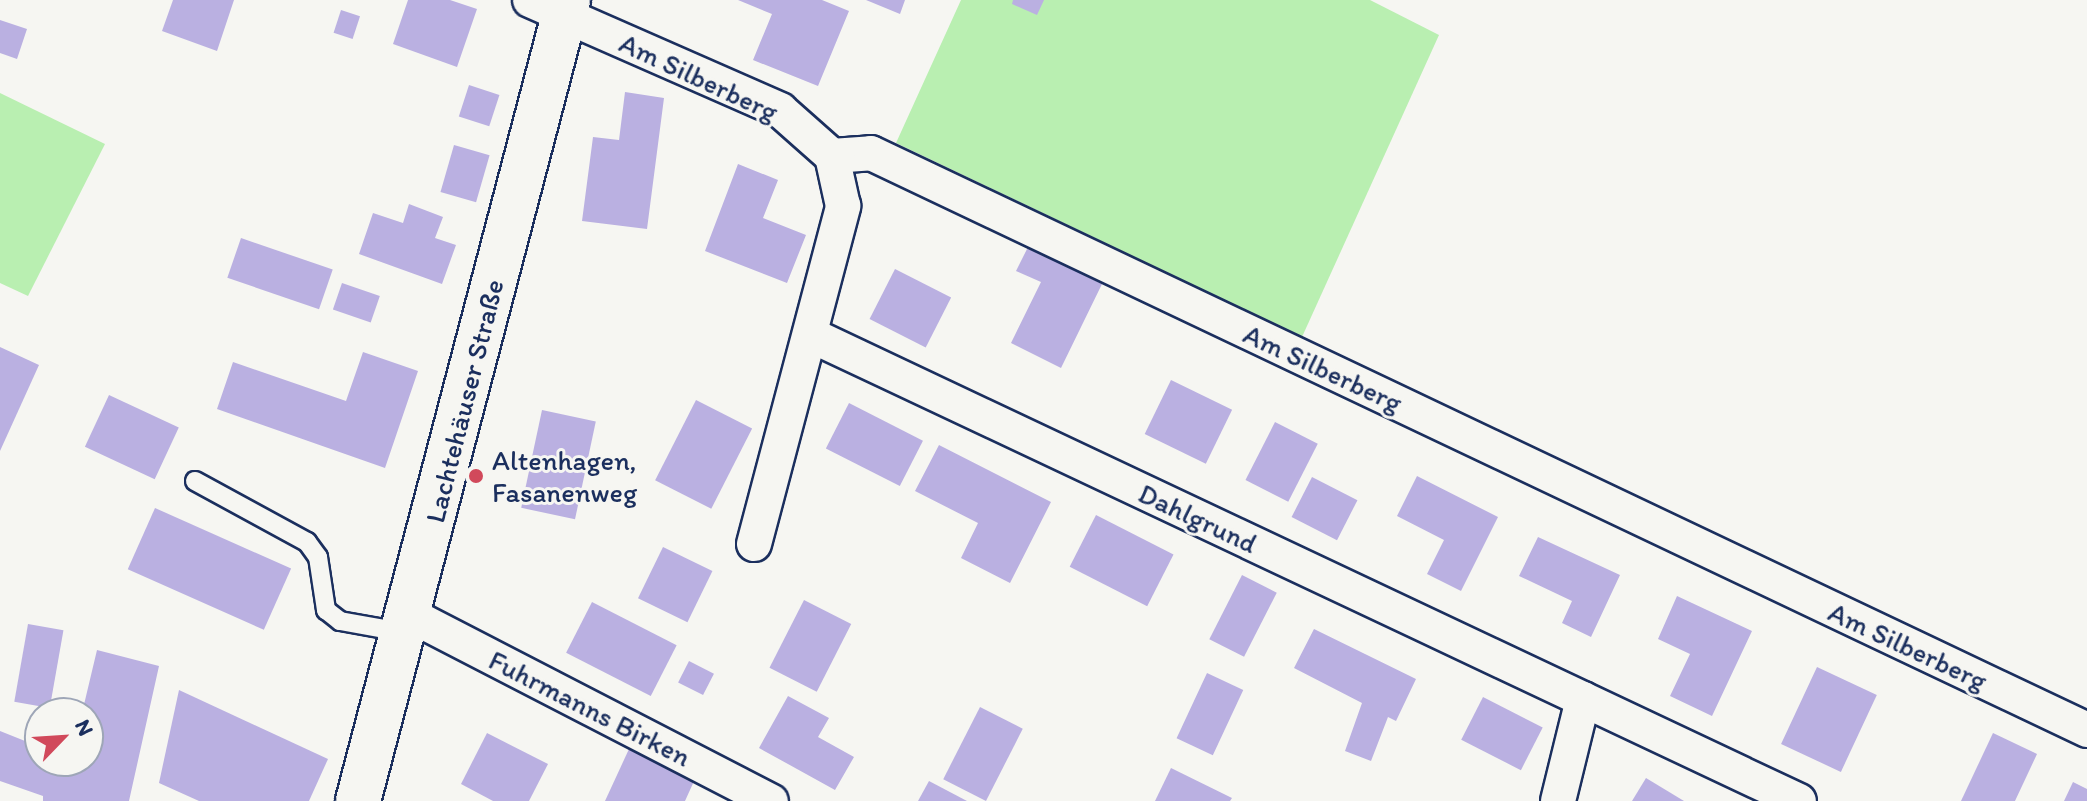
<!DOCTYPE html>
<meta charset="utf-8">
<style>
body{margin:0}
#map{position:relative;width:2087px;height:801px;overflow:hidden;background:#f6f6f2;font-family:Itim,sans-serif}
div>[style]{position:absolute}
.green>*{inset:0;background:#b9efb1}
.building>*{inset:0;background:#bab0e1;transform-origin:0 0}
.roads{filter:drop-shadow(2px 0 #1b2f5e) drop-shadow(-2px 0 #1b2f5e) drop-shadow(0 2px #1b2f5e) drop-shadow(0 -2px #1b2f5e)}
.lane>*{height:18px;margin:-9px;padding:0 9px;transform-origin:9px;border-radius:9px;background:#f6f6f2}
.street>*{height:34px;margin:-17px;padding:0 17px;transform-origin:17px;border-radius:17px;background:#f6f6f2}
.secondary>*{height:44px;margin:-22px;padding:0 22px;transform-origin:22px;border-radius:22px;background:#f6f6f2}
.dots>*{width:22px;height:22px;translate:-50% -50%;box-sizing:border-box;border:4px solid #f6f6f2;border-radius:50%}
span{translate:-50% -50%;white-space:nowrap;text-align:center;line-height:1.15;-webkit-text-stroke:6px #f6f6f2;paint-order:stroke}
.street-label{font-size:28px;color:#1b2f5e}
.poi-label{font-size:28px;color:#1b2f5e}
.left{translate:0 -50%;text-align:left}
.north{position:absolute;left:24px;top:697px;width:80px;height:80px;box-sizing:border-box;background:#f6f6f2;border:2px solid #9ea6b7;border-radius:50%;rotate:65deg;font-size:22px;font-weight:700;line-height:32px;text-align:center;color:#1b2f5e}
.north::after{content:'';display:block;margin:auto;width:28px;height:36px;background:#d1495b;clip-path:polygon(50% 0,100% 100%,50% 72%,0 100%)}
</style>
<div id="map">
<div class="green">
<div style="clip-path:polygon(961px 0,1370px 0,1439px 35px,1302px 337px,896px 143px)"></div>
<div style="clip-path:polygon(0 93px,105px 144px,28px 296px,0 283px)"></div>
</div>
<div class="building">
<div style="clip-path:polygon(173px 0,234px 0,217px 51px,162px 31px)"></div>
<div style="clip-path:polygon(408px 0,450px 0,477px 9px,457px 67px,393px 44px)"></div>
<div style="clip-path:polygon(738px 0,822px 0,849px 11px,818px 86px,753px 60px,772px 14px)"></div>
<div style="clip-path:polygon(866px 0,905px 0,900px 14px)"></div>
<div style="clip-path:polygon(1013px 0,1044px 0,1037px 15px,1012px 4px)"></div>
<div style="left:341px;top:10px;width:20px;height:24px;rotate:18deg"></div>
<div style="clip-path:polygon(0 20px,27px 29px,17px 59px,0 53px)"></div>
<div style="left:469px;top:85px;width:32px;height:33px;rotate:18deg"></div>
<div style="clip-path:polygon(625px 92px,664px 98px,647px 229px,582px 221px,593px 137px,619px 140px)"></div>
<div style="left:454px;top:145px;width:37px;height:49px;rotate:16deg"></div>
<div style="clip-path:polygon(738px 164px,778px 180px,763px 218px,806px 235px,787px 283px,705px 251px)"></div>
<div style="clip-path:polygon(409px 204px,443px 217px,435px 238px,456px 245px,442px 284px,359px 254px,373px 213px,403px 223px)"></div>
<div style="left:241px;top:238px;width:97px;height:42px;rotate:19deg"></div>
<div style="clip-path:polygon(1028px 247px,1102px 284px,1061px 368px,1011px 343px,1041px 282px,1016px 271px)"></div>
<div style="left:895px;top:269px;width:63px;height:56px;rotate:27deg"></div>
<div style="left:342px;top:283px;width:40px;height:28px;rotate:19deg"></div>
<div style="clip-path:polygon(0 347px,39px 365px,0 451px)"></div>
<div style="clip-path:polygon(363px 352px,418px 371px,385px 468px,217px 409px,233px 362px,346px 401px)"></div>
<div style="left:1171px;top:380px;width:68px;height:60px;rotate:26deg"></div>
<div style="left:109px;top:395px;width:77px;height:57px;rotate:25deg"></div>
<div style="left:696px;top:400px;width:63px;height:90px;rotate:27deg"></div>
<div style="left:849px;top:403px;width:83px;height:51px;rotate:27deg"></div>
<div style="left:542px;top:410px;width:55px;height:100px;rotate:12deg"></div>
<div style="left:1275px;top:422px;width:48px;height:65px;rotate:27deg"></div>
<div style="clip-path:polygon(939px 445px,1051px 502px,1010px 583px,961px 558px,978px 523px,915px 491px)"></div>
<div style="clip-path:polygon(1417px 476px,1498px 517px,1461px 591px,1427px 574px,1444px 540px,1397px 516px)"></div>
<div style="left:1312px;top:477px;width:51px;height:45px;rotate:27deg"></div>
<div style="left:155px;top:508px;width:149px;height:67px;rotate:24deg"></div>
<div style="left:1096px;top:515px;width:87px;height:58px;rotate:27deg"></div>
<div style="clip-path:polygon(1538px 537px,1620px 575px,1591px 637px,1562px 623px,1572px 601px,1519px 576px)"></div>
<div style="left:663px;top:547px;width:55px;height:57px;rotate:26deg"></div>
<div style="left:1242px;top:575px;width:39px;height:72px;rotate:27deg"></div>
<div style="clip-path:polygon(1677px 596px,1752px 631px,1712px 716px,1670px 696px,1690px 654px,1658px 639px)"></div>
<div style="left:804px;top:600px;width:53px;height:76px;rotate:27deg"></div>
<div style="left:592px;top:602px;width:95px;height:57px;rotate:27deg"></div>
<div style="left:28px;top:624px;width:36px;height:79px;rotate:10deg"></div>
<div style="clip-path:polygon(1314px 629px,1416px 679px,1396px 721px,1388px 717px,1371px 761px,1345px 751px,1362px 703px,1294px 668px)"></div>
<div style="clip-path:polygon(97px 650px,159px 666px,129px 801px,43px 801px,43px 796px,0 781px,0 731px,40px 747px,40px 761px,88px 761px,88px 713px,82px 713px)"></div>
<div style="left:689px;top:661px;width:28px;height:24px;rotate:27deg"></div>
<div style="left:1817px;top:667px;width:66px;height:85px;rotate:25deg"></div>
<div style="left:1207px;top:673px;width:40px;height:72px;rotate:25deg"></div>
<div style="clip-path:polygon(179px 690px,328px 759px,309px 801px,199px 801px,159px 783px)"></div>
<div style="clip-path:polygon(788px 696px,829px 718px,818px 737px,854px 757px,835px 790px,759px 748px)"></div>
<div style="left:1483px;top:697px;width:67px;height:48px;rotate:27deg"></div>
<div style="left:980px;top:707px;width:48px;height:81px;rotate:27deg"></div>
<div style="clip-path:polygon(487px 733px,548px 764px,529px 801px,493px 801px,461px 784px)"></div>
<div style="clip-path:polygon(1993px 733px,2037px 754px,2015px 801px,1961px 801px)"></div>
<div style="clip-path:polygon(629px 749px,695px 779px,685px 801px,605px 801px)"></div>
<div style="clip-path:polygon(1171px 768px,1232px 798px,1230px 801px,1155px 801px)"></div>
<div style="clip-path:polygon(1646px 778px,1684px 801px,1632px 801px)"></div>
<div style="clip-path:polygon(929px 781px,967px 801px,918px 801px)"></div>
<div style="clip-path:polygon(2073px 782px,2087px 789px,2087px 801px,2064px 801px)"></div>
</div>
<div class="roads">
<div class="lane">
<div style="left:195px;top:481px;width:128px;rotate:28.6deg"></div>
<div style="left:307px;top:542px;width:19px;rotate:54deg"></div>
<div style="left:318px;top:557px;width:54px;rotate:81.4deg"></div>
<div style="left:326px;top:610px;width:18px;rotate:38deg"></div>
<div style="left:340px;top:621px;width:63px;rotate:10.1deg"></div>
</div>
<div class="street">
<div style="left:530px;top:0;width:273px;rotate:23.7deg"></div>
<div style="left:780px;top:110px;width:69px;rotate:41.5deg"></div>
<div style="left:832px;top:156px;width:39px;rotate:-4deg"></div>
<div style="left:871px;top:153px;width:1346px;rotate:25.38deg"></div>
<div style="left:813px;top:336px;width:1090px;rotate:25.25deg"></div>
<div style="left:754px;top:544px;width:350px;rotate:-75.2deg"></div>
<div style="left:843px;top:206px;width:51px;rotate:-102.4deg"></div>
<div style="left:410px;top:615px;width:406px;rotate:27.3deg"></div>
<div style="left:1558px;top:801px;width:105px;rotate:-76.2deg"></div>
</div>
<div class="secondary">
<div style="left:358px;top:801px;width:828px;rotate:-75.31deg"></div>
</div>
</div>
<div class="dots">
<div style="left:476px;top:476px;background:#d1495b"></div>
</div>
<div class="street-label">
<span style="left:699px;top:77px;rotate:25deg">Am Silberberg</span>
<span style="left:1323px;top:368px;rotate:25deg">Am Silberberg</span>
<span style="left:464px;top:401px;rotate:-76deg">Lachtehäuser Straße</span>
<span style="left:1198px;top:518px;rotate:25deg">Dahlgrund</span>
<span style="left:1908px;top:646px;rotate:25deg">Am Silberberg</span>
<span style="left:590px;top:708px;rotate:27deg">Fuhrmanns Birken</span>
</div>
<div class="poi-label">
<span class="left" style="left:492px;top:476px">Altenhagen,<br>Fasanenweg</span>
</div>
<div class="north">N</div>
</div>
